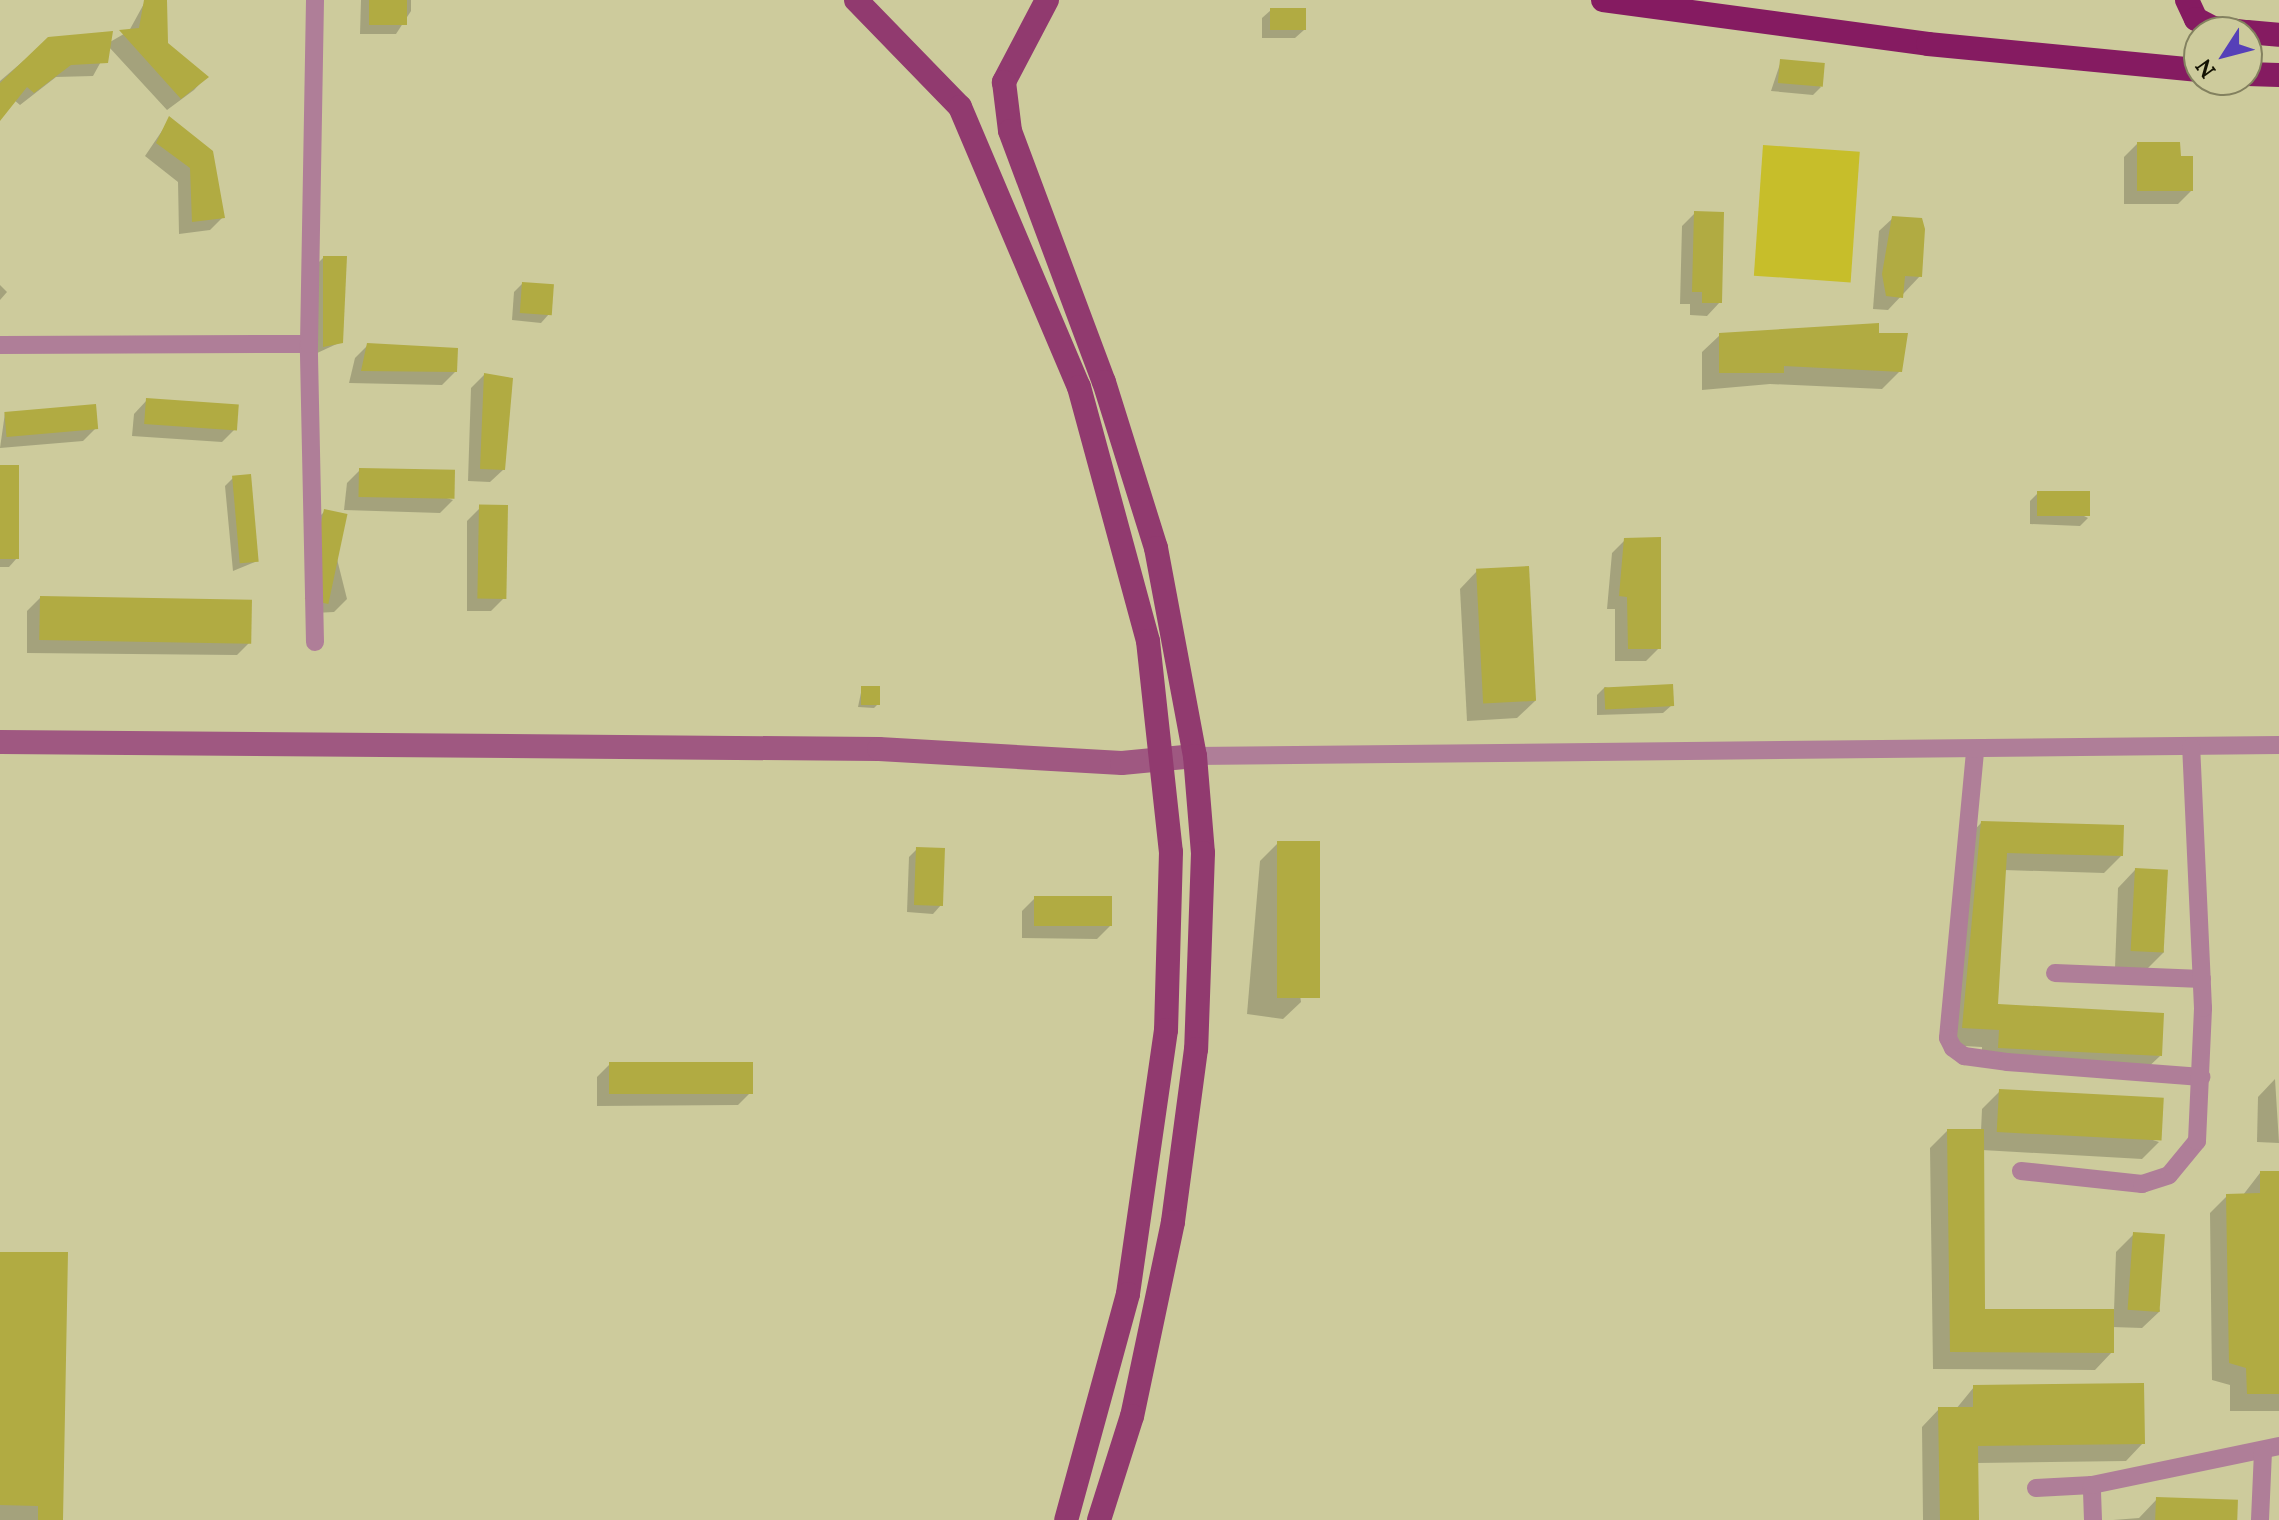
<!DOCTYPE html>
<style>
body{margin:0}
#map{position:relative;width:2279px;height:1520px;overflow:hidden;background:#cdcb9c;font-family:Lora,serif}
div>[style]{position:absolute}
.green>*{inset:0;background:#c7be2a;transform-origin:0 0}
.shadow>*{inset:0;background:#0003}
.building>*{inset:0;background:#b1ab42;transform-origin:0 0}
.street>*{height:18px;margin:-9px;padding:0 9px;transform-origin:9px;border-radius:9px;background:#af7e98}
.secondary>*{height:24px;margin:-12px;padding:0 12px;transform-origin:12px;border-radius:12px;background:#9f5881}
.primary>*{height:24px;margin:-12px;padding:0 12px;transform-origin:12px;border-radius:12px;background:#913a6f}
.highway>*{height:24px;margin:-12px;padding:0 12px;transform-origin:12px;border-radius:12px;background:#851b61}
span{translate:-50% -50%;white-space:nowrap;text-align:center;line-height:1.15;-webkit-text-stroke:8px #cdcb9c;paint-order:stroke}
.north{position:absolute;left:2183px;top:16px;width:80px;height:80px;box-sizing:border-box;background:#cdcb9c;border:2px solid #83815f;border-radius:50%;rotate:234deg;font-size:22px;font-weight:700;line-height:32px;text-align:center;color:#131203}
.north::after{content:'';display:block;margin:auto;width:28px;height:36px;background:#5640b8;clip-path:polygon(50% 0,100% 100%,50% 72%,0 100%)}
</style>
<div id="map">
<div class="green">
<div style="left:1763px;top:145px;width:97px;height:131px;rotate:4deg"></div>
</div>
<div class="shadow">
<div style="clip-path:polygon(146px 0,165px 0,166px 44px,206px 77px,194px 90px,167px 110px,109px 47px,93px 76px,56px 77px,20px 105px,14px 100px,0 118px,0 81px,49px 39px,110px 42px,129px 31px)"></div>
<div style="clip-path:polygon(361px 0,411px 0,411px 11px,396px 34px,360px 34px)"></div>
<div style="clip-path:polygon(1271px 10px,1304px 30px,1295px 38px,1262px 38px,1262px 18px)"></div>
<div style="clip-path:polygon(1781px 61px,1821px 87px,1813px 95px,1771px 91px)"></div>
<div style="clip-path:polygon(170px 119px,223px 217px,210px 230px,179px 234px,178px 182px,145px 156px)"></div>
<div style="clip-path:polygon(2137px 144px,2179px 158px,2191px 191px,2178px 204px,2124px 204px,2124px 157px)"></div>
<div style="clip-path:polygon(1695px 213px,1720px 302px,1707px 316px,1690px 315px,1690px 304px,1680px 304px,1682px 226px)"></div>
<div style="clip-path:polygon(1893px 218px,1920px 276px,1888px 310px,1873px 309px,1879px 231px)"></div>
<div style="clip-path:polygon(323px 258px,341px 342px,315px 354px,315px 266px)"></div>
<div style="clip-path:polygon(522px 284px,549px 314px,541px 323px,512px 320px,514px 292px)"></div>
<div style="clip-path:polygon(0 285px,7px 292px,0 300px)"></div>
<div style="clip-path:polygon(1720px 335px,1877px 335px,1900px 371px,1882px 389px,1770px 384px,1702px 390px,1702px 352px)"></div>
<div style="clip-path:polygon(368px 345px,455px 372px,442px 385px,349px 383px,355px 358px)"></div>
<div style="clip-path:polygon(484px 375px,504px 469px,490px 482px,468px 481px,471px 388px)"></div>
<div style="clip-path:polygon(147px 400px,235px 429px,222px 442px,132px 436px,134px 414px)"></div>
<div style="clip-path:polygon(5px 413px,96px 428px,83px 441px,0 448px)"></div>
<div style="clip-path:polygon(0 467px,17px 558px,9px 567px,0 567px)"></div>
<div style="clip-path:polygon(360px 470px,453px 500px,440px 513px,344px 510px,347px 483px)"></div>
<div style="clip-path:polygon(233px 478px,257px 561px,233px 571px,225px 486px)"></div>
<div style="clip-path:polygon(2038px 493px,2088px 518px,2080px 526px,2030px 524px,2030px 501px)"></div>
<div style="clip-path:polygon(480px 508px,504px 598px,491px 611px,467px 611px,467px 521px)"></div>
<div style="clip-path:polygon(325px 511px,347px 599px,334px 612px,314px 613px,312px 524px)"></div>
<div style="clip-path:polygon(1625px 540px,1659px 648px,1646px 661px,1615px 661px,1615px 609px,1607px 609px,1612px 553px)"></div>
<div style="clip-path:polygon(1477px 571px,1535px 701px,1517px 718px,1467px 721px,1460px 589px)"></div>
<div style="clip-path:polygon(40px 598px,250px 642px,237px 655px,27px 653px,27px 611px)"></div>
<div style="clip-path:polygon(1605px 687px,1672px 705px,1663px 713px,1597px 715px,1597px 695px)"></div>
<div style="clip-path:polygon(862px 688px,878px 704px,874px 708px,858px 707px)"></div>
<div style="clip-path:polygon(1981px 823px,2121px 856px,2104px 873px,2004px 870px,1996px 1006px,2160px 1056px,2142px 1073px,1982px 1065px,1982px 1047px,1946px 1045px,1964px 841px)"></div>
<div style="clip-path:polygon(1278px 843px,1301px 1002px,1283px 1019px,1247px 1014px,1260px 861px)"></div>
<div style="clip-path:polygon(917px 849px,941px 905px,933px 914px,907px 912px,909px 857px)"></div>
<div style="clip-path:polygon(2135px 870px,2164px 952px,2146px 970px,2115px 968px,2118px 888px)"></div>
<div style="clip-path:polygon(1035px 898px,1110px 926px,1097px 939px,1022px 938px,1022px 911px)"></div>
<div style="clip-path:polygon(610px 1064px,751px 1092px,738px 1105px,597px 1106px,597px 1077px)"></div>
<div style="clip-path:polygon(2275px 1079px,2279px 1143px,2257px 1142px,2258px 1097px)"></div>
<div style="clip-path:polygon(2000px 1091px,2159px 1142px,2142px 1159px,1982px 1150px,1983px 1311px,2114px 1311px,2116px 1252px,2134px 1234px,2160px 1311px,2142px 1328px,2112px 1327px,2112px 1352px,2095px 1370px,1933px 1369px,1930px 1148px,1947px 1131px,1981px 1131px,1982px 1109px)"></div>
<div style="clip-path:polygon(2260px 1173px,2279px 1173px,2279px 1411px,2230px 1411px,2230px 1385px,2212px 1380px,2210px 1213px,2227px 1196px,2243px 1195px)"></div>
<div style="clip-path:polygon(0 1254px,62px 1520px,0 1520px)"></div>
<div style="clip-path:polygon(1974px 1387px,2143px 1443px,2126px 1461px,1976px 1463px,1977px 1520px,1923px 1520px,1922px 1427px,1939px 1409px,1956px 1409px)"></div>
<div style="clip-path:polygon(2157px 1499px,2236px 1520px,2113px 1520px,2139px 1518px)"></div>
</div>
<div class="building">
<div style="clip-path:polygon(144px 0,167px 0,168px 43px,209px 77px,181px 99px,119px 30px,139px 28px)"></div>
<div style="left:369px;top:0;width:38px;height:25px"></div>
<div style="left:1270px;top:8px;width:36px;height:22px"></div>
<div style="clip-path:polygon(113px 31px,108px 63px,71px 65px,34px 93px,27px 87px,0 121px,0 83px,48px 37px)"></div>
<div style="left:1780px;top:59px;width:45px;height:24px;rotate:5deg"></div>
<div style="clip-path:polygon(169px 116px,213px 151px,225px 218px,192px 222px,190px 168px,156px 143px)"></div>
<div style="clip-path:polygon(2137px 142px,2180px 142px,2181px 156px,2193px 156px,2193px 191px,2137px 191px)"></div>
<div style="clip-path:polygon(1694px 211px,1724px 212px,1722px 303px,1702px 303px,1702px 292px,1692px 292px)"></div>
<div style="clip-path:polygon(1892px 216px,1922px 218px,1925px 229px,1922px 277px,1905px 276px,1903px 298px,1886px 296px,1882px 274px)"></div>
<div style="clip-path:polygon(323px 256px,347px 256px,343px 343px,323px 347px)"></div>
<div style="left:522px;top:282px;width:32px;height:31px;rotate:4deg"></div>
<div style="clip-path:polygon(1879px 323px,1879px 333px,1908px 333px,1902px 372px,1784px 366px,1784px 373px,1719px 373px,1719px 333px)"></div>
<div style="clip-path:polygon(367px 343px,458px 348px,457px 372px,361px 371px)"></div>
<div style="clip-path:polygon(484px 373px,513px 378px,505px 470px,480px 469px)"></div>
<div style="left:146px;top:398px;width:93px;height:26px;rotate:4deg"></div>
<div style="left:96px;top:404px;width:25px;height:92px;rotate:85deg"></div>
<div style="left:0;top:465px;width:19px;height:94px"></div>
<div style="left:359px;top:468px;width:96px;height:29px;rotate:1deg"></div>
<div style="left:251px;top:474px;width:88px;height:19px;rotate:85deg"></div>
<div style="left:2037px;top:491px;width:53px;height:25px"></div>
<div style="left:508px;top:505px;width:94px;height:29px;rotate:91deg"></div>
<div style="left:324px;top:509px;width:24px;height:92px;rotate:12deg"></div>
<div style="clip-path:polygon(1661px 537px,1661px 649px,1628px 649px,1627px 597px,1619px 596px,1624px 538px)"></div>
<div style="left:1529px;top:566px;width:135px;height:53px;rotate:87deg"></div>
<div style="left:40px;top:596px;width:212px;height:44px;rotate:1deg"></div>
<div style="left:1673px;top:684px;width:22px;height:69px;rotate:87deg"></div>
<div style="left:861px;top:686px;width:19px;height:19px"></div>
<div style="clip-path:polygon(1981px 821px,2124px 825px,2123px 856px,2007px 853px,1998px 1004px,2164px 1013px,2162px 1056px,1998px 1048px,1999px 1030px,1962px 1028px)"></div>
<div style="left:1277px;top:841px;width:43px;height:157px"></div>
<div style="left:916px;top:847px;width:29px;height:58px;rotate:2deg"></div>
<div style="left:2135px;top:868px;width:33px;height:83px;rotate:3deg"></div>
<div style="left:1034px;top:896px;width:78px;height:30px"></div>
<div style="left:609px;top:1062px;width:144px;height:32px"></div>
<div style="left:1999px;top:1089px;width:165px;height:43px;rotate:3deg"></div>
<div style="clip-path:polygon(1947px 1129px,1984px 1129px,1985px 1309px,2114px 1309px,2114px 1353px,1950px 1352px)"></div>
<div style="clip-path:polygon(2260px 1171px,2279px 1171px,2279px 1394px,2247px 1394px,2246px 1368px,2229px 1363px,2226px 1194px,2260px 1193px)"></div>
<div style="left:2133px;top:1232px;width:32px;height:78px;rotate:4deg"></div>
<div style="clip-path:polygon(0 1252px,68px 1252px,63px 1520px,38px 1520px,38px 1506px,0 1505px)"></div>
<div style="clip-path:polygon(2144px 1383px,2145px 1444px,1978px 1446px,1979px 1520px,1940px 1520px,1938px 1407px,1973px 1407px,1973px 1385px)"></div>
<div style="left:2156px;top:1497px;width:82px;height:23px;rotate:2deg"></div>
</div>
<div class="street">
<div style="left:0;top:345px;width:309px;rotate:-0.2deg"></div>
<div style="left:315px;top:642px;width:298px;rotate:-91.2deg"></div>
<div style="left:309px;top:344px;width:344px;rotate:-89deg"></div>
<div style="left:1975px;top:752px;width:287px;rotate:95.4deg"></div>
<div style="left:1948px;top:1038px;width:11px;rotate:63deg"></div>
<div style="left:1953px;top:1048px;width:14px;rotate:36deg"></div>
<div style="left:1964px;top:1056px;width:43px;rotate:7.9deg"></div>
<div style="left:2007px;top:1062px;width:195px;rotate:4.4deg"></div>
<div style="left:1195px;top:756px;width:1084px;rotate:-0.58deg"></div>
<div style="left:2055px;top:973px;width:147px;rotate:2.3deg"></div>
<div style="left:2021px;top:1171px;width:122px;rotate:6.1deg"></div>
<div style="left:2142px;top:1184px;width:28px;rotate:-18deg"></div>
<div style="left:2169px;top:1175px;width:44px;rotate:-50.5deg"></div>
<div style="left:2197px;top:1141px;width:133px;rotate:-87.4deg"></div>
<div style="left:2203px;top:1008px;width:261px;rotate:-92.6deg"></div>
<div style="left:2036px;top:1488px;width:56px;rotate:-3.1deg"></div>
<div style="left:2093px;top:1520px;width:35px;rotate:-92deg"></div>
<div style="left:2092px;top:1485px;width:191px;rotate:-11.8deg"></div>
<div style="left:2260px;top:1520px;width:70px;rotate:-87.5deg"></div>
</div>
<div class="secondary">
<div style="left:0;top:742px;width:879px;rotate:0.46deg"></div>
<div style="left:879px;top:749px;width:243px;rotate:3.3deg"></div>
<div style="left:1122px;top:763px;width:73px;rotate:-5.5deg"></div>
</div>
<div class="primary">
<div style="left:856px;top:0;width:149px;rotate:45.8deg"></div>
<div style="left:960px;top:107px;width:304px;rotate:67deg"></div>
<div style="left:1079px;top:387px;width:263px;rotate:74.8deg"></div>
<div style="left:1148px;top:641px;width:212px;rotate:83.8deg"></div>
<div style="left:1171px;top:852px;width:178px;rotate:91.6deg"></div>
<div style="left:1166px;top:1030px;width:267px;rotate:98.2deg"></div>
<div style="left:1128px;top:1294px;width:234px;rotate:105.3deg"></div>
<div style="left:1047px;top:0;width:93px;rotate:117.7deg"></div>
<div style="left:1004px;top:82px;width:49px;rotate:83deg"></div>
<div style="left:1010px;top:131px;width:268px;rotate:69.5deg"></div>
<div style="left:1104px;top:382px;width:174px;rotate:72.6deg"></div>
<div style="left:1156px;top:548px;width:212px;rotate:79.4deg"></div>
<div style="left:1195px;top:756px;width:97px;rotate:85.3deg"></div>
<div style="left:1203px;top:853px;width:196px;rotate:92deg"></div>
<div style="left:1196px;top:1049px;width:175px;rotate:97.6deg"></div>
<div style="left:1173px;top:1222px;width:198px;rotate:101.9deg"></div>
<div style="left:1132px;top:1416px;width:109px;rotate:107.6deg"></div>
</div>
<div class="highway">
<div style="left:1603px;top:0;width:328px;rotate:7.7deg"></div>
<div style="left:1928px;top:44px;width:272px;rotate:5.5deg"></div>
<div style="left:2187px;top:0;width:21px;rotate:65deg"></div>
<div style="left:2196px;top:19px;width:19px;rotate:28deg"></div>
<div style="left:2213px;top:28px;width:34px;rotate:7deg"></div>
<div style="left:2247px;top:32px;width:32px;rotate:5deg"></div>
<div style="left:2247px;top:74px;width:32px;rotate:2deg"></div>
</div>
<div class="north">N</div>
</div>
